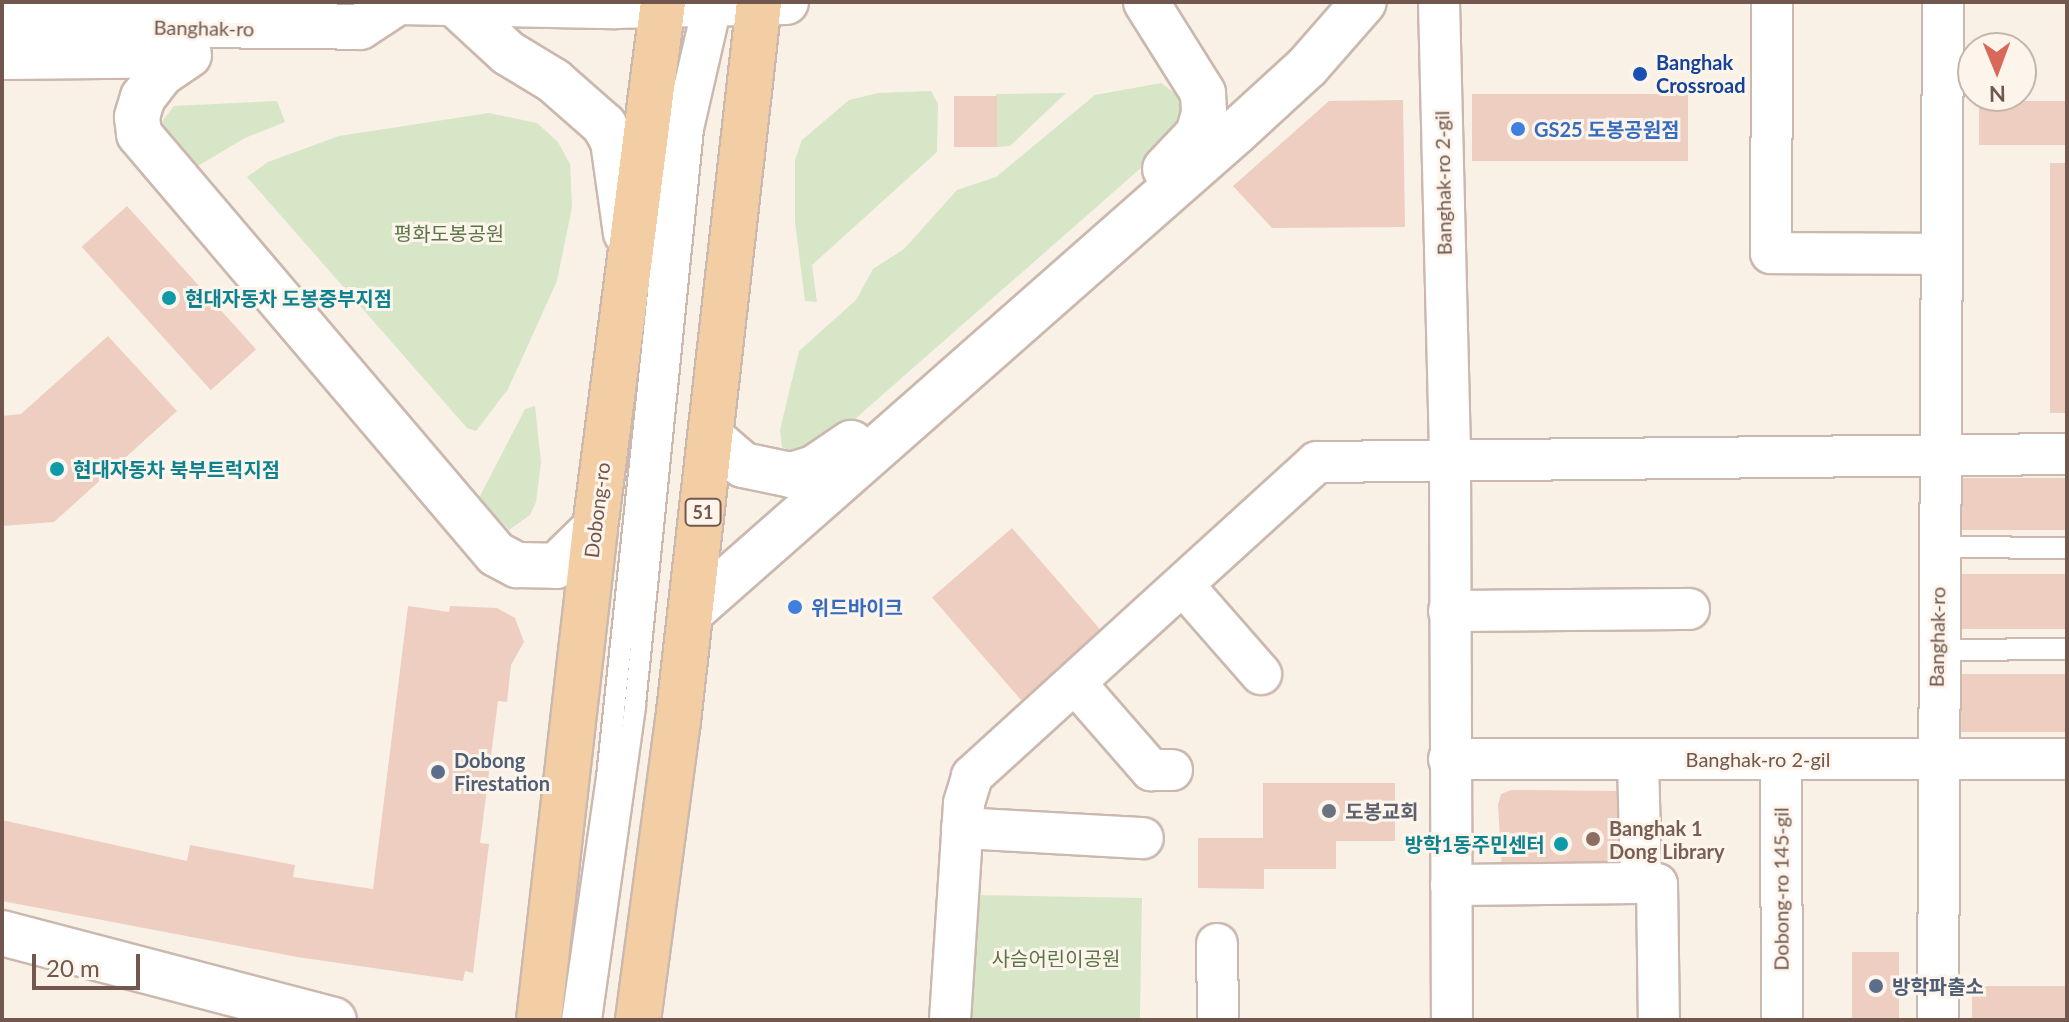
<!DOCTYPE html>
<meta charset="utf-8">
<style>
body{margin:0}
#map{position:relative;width:2069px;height:1022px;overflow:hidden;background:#faf1e6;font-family:Lato,"Noto Sans KR",sans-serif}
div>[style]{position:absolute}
.green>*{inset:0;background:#d6e6c6;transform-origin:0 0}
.building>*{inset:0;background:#edcec1;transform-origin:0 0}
.roads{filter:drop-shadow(2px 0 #cbb8ae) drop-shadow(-2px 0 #cbb8ae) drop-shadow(0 2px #cbb8ae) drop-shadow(0 -2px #cbb8ae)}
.lane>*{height:20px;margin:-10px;padding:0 10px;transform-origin:10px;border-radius:10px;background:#fff}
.street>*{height:40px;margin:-20px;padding:0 20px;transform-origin:20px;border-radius:20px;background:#fff}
.secondary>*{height:44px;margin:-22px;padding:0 22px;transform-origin:22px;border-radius:22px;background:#fff}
.primary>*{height:44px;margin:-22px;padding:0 22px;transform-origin:22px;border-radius:22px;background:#f3cea5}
.dots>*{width:22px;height:22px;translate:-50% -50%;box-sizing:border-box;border:4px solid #fdf5ec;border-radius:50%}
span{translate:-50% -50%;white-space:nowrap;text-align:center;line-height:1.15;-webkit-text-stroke:6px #fdf5ec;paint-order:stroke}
.shield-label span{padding:2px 6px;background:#fdf5ec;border:2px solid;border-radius:6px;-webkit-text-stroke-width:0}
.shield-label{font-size:18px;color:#71574d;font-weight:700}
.street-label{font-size:20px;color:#71574d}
.transit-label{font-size:20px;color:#164399;font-weight:700}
.left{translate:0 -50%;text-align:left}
.shop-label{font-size:20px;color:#366cbe;font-weight:700}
.park-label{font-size:20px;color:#597647}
.culture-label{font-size:20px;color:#0d838f;font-weight:700}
.right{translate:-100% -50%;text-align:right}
.service-label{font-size:20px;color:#4e5e75;font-weight:700}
.worship-label{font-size:20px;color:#5b616d;font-weight:700}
.education-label{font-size:20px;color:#785e54;font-weight:700}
.frame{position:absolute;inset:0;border:4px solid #71574d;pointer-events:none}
.north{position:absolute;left:1957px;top:32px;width:80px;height:80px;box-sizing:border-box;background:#fdf5ec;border:2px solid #c5b6ac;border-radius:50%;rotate:179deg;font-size:22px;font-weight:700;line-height:32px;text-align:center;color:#71574d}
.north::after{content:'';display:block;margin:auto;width:28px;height:36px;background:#d86857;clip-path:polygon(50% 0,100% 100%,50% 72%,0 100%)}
.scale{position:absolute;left:32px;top:954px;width:108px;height:36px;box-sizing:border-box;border:4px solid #71574d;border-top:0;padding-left:10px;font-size:24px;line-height:28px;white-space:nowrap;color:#71574d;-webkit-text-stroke:6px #fdf5ec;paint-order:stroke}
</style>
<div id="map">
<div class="green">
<div style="clip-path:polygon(1161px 83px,1187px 102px,1187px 116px,1158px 153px,831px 440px,795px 453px,782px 447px,780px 430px,799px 351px,856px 300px,873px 269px,904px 249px,957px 190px,996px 177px,1095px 95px)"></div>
<div style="clip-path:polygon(931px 91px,938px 104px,937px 152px,812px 265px,817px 302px,805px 301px,795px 222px,795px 160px,802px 140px,849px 100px,878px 93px)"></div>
<div style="clip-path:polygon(1066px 93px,1010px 146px,997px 147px,996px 94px)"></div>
<div style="clip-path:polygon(277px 101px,285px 122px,245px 138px,191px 170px,162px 136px,161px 123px,174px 106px)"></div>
<div style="clip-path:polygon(489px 113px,537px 123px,558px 142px,570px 164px,572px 207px,557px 281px,508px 389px,476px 431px,467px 428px,247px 177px,268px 162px,339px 136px)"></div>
<div style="clip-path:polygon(535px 406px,541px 462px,536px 502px,530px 515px,509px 530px,479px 498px,525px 409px)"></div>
<div style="left:972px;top:895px;width:170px;height:125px;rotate:1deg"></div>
</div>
<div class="building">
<div style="left:1688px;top:94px;width:67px;height:216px;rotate:90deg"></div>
<div style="left:954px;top:96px;width:43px;height:51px"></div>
<div style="clip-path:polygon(1403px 100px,1405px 227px,1272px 228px,1233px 186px,1329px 101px)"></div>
<div style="left:2067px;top:101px;width:44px;height:88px;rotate:90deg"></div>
<div style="left:2050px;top:163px;width:17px;height:250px"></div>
<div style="left:127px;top:206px;width:193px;height:61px;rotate:48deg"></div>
<div style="clip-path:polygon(108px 336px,177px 411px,54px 522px,2px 526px,2px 416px,21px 414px)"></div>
<div style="left:2067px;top:478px;width:52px;height:108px;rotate:90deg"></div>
<div style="left:1012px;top:528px;width:136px;height:106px;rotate:49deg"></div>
<div style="left:2067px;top:574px;width:55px;height:109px;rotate:90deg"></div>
<div style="clip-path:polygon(408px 606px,449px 612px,450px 606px,497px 608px,515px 618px,524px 642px,511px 665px,507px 702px,498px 701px,480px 843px,489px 844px,473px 973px,465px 971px,463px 981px,297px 957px,2px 901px,2px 820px,187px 861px,190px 845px,295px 865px,293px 877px,373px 889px)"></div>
<div style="left:2067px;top:674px;width:58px;height:108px;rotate:90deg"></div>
<div style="clip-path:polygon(1263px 783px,1395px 783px,1395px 841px,1336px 841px,1336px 869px,1264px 869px,1264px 889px,1198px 888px,1198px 838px,1263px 838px)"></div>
<div style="clip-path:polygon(1511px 790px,1619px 791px,1620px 870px,1502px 872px,1498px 805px,1501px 794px)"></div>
<div style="left:1899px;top:952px;width:68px;height:47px;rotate:90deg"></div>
<div style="left:1972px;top:986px;width:95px;height:34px"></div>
</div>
<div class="roads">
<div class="lane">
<div style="left:1938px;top:547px;width:129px;rotate:0.4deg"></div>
<div style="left:1937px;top:650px;width:130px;rotate:-0.4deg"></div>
<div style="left:572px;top:1020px;width:246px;rotate:-81.8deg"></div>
<div style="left:607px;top:777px;width:659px;rotate:-83.99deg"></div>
<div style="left:676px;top:122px;width:123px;rotate:-76.9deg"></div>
<div style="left:591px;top:1020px;width:318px;rotate:-82deg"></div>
<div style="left:635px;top:705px;width:579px;rotate:-84.25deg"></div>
<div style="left:693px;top:129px;width:130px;rotate:-77.1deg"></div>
</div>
<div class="street">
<div style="left:1439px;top:2px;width:458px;rotate:88.6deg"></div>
<div style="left:1450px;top:460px;width:560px;rotate:89.8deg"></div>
<div style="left:1772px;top:2px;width:251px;rotate:90.2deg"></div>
<div style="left:1771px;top:253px;width:171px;rotate:0.3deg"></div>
<div style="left:1184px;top:586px;width:117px;rotate:48.8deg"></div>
<div style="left:1449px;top:611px;width:240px;rotate:-0.5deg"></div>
<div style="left:1075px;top:683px;width:116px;rotate:48.9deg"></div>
<div style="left:1151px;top:770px;width:21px"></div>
<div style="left:1449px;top:759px;width:618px"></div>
<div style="left:1638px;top:759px;width:124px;rotate:88.6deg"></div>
<div style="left:1641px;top:883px;width:16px;rotate:4deg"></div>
<div style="left:1657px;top:884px;width:136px;rotate:89.2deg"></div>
<div style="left:1781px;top:759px;width:261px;rotate:89.8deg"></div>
<div style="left:962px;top:828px;width:181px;rotate:3.2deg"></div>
<div style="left:1451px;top:885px;width:190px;rotate:-0.6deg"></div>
<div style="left:1217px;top:944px;width:76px;rotate:89.2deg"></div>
<div style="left:950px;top:1020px;width:217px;rotate:-86.3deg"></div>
<div style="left:964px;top:803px;width:28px;rotate:-73deg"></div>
<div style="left:972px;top:776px;width:466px;rotate:-42.3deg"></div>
<div style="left:1317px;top:462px;width:750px;rotate:-0.61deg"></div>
<div style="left:1938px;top:1020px;width:1018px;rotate:-89.72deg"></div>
</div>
<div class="secondary">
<div style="left:398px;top:2px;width:217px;rotate:1.1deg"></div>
<div style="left:615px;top:6px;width:171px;rotate:-1.3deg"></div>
<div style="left:1146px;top:2px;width:107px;rotate:57.9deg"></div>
<div style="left:1203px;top:93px;width:21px;rotate:87deg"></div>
<div style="left:1204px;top:114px;width:21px;rotate:107deg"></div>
<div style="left:1198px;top:134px;width:48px;rotate:133.3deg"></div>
<div style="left:455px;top:4px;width:72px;rotate:42.8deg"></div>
<div style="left:508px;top:53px;width:54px;rotate:31.3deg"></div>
<div style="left:554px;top:81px;width:67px;rotate:41.3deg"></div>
<div style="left:604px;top:125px;width:18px;rotate:61deg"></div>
<div style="left:613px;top:141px;width:93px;rotate:82deg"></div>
<div style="left:2px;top:23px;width:358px;rotate:0.6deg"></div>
<div style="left:360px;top:27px;width:45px;rotate:-33.3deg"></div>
<div style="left:189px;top:55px;width:32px;rotate:146deg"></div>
<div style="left:162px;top:73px;width:31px;rotate:128deg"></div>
<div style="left:143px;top:97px;width:21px;rotate:107deg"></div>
<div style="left:137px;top:117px;width:17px;rotate:83deg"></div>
<div style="left:139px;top:134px;width:551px;rotate:49.64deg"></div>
<div style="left:496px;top:554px;width:24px;rotate:28deg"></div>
<div style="left:517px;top:565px;width:39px;rotate:1deg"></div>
<div style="left:556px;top:566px;width:54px;rotate:-44.3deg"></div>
<div style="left:2px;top:57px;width:178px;rotate:-0.6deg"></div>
<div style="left:712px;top:438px;width:41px;rotate:41.1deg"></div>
<div style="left:743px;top:465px;width:49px;rotate:11.8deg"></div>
<div style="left:791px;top:475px;width:24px;rotate:-17deg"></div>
<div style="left:814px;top:468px;width:45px;rotate:-34deg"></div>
<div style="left:691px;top:612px;width:726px;rotate:-41.37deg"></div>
<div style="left:1236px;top:132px;width:96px;rotate:-42.5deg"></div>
<div style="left:1307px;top:67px;width:86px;rotate:-48.8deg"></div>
<div style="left:2px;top:933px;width:343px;rotate:14.7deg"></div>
</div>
<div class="primary">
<div style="left:539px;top:1020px;width:495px;rotate:-83.5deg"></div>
<div style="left:595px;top:528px;width:530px;rotate:-82.63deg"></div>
<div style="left:638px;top:1020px;width:302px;rotate:-82.4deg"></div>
<div style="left:678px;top:721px;width:724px;rotate:-83.57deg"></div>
</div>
</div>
<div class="dots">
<div style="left:1640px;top:74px;background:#1a4fb4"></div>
<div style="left:1518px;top:129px;background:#3f7fe0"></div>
<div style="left:169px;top:298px;background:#0f9aa8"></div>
<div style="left:57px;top:469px;background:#0f9aa8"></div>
<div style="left:795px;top:607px;background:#3f7fe0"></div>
<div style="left:438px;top:772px;background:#5c6f8a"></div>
<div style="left:1329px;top:811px;background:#6b7280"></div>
<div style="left:1593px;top:839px;background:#8d6e63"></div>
<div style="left:1561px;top:844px;background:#0f9aa8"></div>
<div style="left:1876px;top:986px;background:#5c6f8a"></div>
</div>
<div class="shield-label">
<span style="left:703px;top:512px">51</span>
</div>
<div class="street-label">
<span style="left:204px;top:28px;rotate:1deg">Banghak-ro</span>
<span style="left:1443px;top:183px;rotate:-91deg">Banghak-ro 2-gil</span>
<span style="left:597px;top:510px;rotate:-83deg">Dobong-ro</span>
<span style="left:1937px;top:637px;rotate:-89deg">Banghak-ro</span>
<span style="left:1758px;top:759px">Banghak-ro 2-gil</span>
<span style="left:1781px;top:889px;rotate:-90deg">Dobong-ro 145-gil</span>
</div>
<div class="transit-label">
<span class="left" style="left:1656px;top:74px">Banghak<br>Crossroad</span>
</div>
<div class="shop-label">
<span class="left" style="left:1534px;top:129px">GS25 도봉공원점</span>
<span class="left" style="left:811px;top:607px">위드바이크</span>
</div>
<div class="park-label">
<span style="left:449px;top:233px">평화도봉공원</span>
<span style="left:1056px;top:958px">사슴어린이공원</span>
</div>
<div class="culture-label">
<span class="left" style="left:185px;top:298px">현대자동차 도봉중부지점</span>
<span class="left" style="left:73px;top:469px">현대자동차 북부트럭지점</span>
<span class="right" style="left:1545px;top:844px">방학1동주민센터</span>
</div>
<div class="service-label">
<span class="left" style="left:454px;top:772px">Dobong<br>Firestation</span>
<span class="left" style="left:1892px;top:986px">방학파출소</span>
</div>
<div class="worship-label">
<span class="left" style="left:1345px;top:811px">도봉교회</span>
</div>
<div class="education-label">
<span class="left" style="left:1609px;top:840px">Banghak 1<br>Dong Library</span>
</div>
<div class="frame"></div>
<div class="north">N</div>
<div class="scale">20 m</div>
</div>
